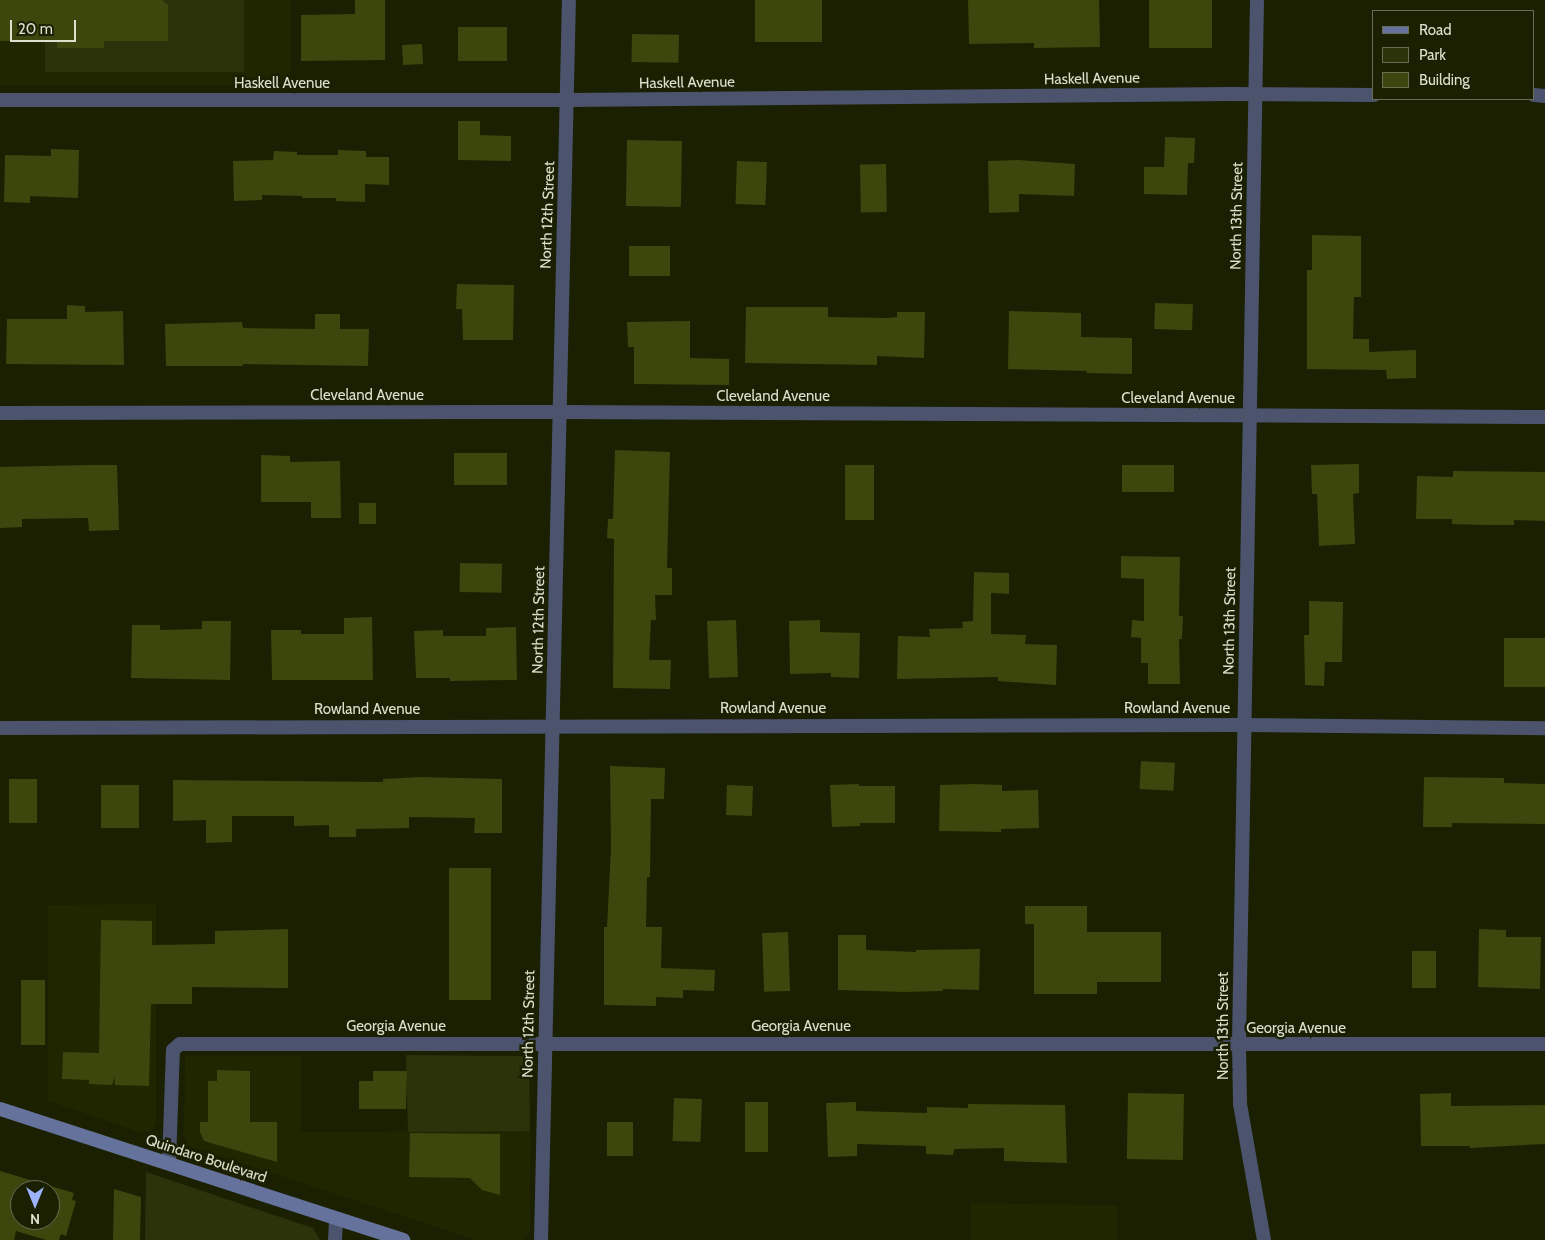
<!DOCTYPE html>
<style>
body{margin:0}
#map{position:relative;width:1545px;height:1240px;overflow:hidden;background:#1b2002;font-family:Cabin,sans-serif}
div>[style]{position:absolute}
.built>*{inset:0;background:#202600;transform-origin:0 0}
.green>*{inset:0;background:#2c3209}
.building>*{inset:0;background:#3d460c;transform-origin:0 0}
.minor>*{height:14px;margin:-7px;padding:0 7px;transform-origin:7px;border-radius:7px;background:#4b536d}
.tertiary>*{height:14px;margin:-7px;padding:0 7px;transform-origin:7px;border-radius:7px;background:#4b536d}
.secondary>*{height:14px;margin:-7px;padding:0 7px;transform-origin:7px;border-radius:7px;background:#65729b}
span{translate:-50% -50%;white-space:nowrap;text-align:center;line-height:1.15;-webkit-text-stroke:5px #1b2002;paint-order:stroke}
.street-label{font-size:15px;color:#dce0ce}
.legend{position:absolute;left:1372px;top:10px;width:162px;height:90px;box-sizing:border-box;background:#1b2002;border:1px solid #686d54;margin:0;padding:6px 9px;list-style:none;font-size:15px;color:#dce0ce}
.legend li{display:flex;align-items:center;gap:10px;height:25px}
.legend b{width:25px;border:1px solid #686d54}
.north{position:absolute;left:10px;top:1180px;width:50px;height:50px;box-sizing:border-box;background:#1b2002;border:1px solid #686d54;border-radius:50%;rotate:180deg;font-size:14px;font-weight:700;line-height:20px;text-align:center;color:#dce0ce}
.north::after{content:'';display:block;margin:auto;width:18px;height:22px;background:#9db4fd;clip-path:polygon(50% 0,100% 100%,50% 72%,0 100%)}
.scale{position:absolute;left:10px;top:20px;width:66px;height:22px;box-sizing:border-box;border:2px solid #dce0ce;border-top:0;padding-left:6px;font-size:15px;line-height:18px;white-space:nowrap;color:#dce0ce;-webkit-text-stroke:4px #1b2002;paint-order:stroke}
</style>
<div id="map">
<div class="built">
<div style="left:0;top:0;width:290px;height:85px"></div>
<div style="clip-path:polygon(156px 904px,156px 1123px,151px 1131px,139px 1132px,48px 1101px,48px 905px)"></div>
<div style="clip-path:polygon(185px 1056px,301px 1056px,301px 1132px,530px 1131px,530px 1231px,523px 1240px,476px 1240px,189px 1146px,184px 1135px)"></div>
<div style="left:971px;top:1203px;width:147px;height:37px;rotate:1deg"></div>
</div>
<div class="green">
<div style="clip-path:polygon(162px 0,244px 0,244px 72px,45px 72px,45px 41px,57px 41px,57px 48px,103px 48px,104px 41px,168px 6px)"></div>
<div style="clip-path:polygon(406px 1055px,522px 1056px,529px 1062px,530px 1131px,408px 1132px)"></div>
<div style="clip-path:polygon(146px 1172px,313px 1228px,320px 1240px,145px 1240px)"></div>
</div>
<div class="building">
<div style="clip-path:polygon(0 0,162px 0,168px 5px,168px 41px,104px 41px,104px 48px,57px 48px,57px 41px,0 41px)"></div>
<div style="clip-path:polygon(355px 0,385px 0,385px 60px,301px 61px,301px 15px,355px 14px)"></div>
<div style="left:755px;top:0;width:67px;height:42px"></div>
<div style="clip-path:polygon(968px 0,1099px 0,1100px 47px,1034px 48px,1034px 43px,969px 44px)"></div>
<div style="left:1149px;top:0;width:63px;height:48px"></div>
<div style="left:507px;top:27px;width:34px;height:49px;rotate:90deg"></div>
<div style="left:632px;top:34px;width:47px;height:28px;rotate:1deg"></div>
<div style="left:422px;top:44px;width:20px;height:20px;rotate:87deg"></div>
<div style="clip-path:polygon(458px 121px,480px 121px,480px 135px,511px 136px,511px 161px,458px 160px)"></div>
<div style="clip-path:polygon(1165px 137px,1195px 138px,1194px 163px,1188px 163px,1187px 195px,1144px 194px,1144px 167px,1164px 167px)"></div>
<div style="left:627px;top:140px;width:55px;height:66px;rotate:1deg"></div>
<div style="clip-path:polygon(51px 149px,79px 150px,78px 198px,30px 196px,30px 203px,4px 202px,5px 155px,51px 156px)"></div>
<div style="clip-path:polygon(338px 150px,366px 151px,366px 157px,389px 157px,389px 185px,365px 184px,365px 202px,336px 201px,336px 198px,302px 198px,302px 196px,262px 195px,262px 200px,234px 201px,233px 161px,273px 160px,274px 151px,297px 152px,297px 155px,338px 155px)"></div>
<div style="clip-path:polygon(1018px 160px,1075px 164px,1074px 196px,1019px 194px,1019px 212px,989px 213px,988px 161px)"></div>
<div style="left:737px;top:161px;width:30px;height:43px;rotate:2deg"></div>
<div style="left:886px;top:164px;width:48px;height:26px;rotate:89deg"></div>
<div style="clip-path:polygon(1312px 235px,1361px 236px,1361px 297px,1354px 297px,1353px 339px,1369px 339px,1369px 352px,1416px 350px,1416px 378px,1387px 379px,1386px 370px,1307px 369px,1307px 270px,1312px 270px)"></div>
<div style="left:629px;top:246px;width:41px;height:30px"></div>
<div style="clip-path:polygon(457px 284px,514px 285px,513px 340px,463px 340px,462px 309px,456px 309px)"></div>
<div style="left:1155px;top:303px;width:38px;height:26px;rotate:2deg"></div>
<div style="clip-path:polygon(67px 305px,85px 306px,85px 312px,123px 311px,124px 365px,6px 364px,7px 319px,67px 319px)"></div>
<div style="clip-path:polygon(746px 307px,828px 307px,828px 317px,887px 318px,897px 317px,897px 312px,925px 312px,924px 358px,877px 356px,877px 365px,745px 363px)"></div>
<div style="clip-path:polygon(1009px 311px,1081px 313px,1081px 337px,1132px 338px,1132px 374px,1086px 373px,1087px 371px,1008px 369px)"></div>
<div style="clip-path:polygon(315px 314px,340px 314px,340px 329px,369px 329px,368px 366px,243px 364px,243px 366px,166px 366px,165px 324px,242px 322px,243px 328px,315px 329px)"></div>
<div style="clip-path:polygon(690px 321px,690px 358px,729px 359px,729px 385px,634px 384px,634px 347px,628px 347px,627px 322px)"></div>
<div style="clip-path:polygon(615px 450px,670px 452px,667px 568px,672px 568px,672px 595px,655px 595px,656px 620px,651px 620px,649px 660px,671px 660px,670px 689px,613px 688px,614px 539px,607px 538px,608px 519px,613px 519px)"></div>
<div style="left:454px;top:453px;width:53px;height:32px"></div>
<div style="clip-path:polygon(261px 455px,290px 456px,290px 462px,340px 461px,341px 518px,311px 518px,311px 502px,261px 502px)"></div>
<div style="clip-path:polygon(1359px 464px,1359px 493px,1353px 494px,1355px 544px,1319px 546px,1317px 494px,1312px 494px,1311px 465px)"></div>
<div style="clip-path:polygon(87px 465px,117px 465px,119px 530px,89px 531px,88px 518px,22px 519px,22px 527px,0 528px,0 467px)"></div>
<div style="left:845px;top:465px;width:29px;height:55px"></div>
<div style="left:1122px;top:465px;width:52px;height:27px"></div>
<div style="clip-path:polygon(1453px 471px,1545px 472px,1545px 521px,1514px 520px,1514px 525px,1486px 525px,1452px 524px,1452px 519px,1416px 519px,1417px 476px,1453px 477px)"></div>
<div style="left:359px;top:503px;width:17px;height:21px"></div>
<div style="clip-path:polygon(1121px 556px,1180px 557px,1179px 616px,1183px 616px,1182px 639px,1179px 639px,1180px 684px,1148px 684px,1148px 663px,1141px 663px,1141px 638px,1131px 637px,1132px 620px,1144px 621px,1144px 579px,1121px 578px)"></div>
<div style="left:460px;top:563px;width:42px;height:29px;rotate:1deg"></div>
<div style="clip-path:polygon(974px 572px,1009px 573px,1009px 594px,991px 593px,991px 634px,1026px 635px,1025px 644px,1057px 645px,1056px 685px,998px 681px,998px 677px,897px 679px,898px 636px,930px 637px,929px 629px,963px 628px,962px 622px,973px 621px)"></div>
<div style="clip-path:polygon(1309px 601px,1343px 602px,1342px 662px,1325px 662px,1324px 686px,1305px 685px,1304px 635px,1309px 635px)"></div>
<div style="clip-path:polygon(372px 617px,373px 680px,272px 680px,271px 630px,301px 630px,301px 634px,344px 634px,344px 618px)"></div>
<div style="left:736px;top:620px;width:57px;height:29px;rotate:88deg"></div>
<div style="clip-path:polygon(820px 620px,820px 632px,860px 633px,859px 678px,831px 677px,831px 673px,790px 674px,789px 621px)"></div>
<div style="clip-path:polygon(202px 621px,231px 621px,230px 680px,131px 678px,132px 625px,160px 625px,160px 630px,202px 629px)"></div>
<div style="clip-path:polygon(516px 627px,517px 680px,450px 681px,450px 678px,416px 678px,414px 631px,443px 630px,443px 636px,486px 636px,486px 628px)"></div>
<div style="left:1545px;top:638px;width:49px;height:41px;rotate:90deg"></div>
<div style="left:1141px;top:761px;width:34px;height:28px;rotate:3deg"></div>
<div style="clip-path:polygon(610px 766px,665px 768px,664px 799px,651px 799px,650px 877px,647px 877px,646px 927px,662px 927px,661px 968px,715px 970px,714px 991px,683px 990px,683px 998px,656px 997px,656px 1006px,604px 1005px,604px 927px,607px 927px,611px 848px)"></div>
<div style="clip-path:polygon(420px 777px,502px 779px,502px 833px,474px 833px,475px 818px,409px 817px,409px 828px,356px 829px,356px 837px,329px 837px,329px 825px,294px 826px,294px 816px,232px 816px,232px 842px,206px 843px,206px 820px,173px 821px,173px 780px,383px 782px,383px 779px)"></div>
<div style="clip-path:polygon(1424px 777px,1504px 778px,1504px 783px,1545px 784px,1545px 824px,1452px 823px,1452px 827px,1423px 827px)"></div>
<div style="left:9px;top:779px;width:28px;height:44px"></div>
<div style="clip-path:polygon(859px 784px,859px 786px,895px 786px,895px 823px,860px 823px,860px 826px,832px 827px,830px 785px)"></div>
<div style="clip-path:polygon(975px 784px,1002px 785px,1002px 791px,1038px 790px,1039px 828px,1001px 829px,1001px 832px,939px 831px,940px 785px)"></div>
<div style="left:101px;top:785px;width:38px;height:43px"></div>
<div style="left:727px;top:785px;width:26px;height:30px;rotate:2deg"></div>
<div style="left:449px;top:868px;width:42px;height:132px"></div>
<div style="clip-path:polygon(1025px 906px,1087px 906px,1087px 932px,1161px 932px,1161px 982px,1097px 982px,1097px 994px,1034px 994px,1034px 924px,1025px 924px)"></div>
<div style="clip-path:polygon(101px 920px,152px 921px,152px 945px,215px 944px,215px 931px,288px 929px,288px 988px,192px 987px,192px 1004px,151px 1004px,149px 1086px,115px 1085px,115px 1077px,112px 1085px,89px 1084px,89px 1080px,62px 1079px,63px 1052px,99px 1053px)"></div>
<div style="clip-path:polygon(1479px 929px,1506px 930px,1506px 937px,1541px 937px,1540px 989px,1478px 987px)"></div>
<div style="left:788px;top:932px;width:59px;height:26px;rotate:88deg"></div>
<div style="clip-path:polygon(838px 935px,866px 935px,866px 950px,916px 952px,916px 950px,980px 949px,979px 990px,943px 989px,943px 991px,904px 992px,838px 990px)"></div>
<div style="left:1412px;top:951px;width:24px;height:37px"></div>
<div style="left:21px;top:980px;width:24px;height:65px"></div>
<div style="clip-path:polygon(217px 1070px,250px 1071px,250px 1122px,277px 1122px,277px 1162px,204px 1141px,200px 1132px,200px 1122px,208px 1122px,208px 1081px,217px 1081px)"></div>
<div style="clip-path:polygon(373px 1071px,407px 1071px,406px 1109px,359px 1109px,359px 1081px,373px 1081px)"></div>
<div style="left:1128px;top:1093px;width:56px;height:66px;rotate:1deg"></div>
<div style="clip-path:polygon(1451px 1093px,1451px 1106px,1545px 1105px,1545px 1144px,1470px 1148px,1470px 1146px,1421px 1146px,1420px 1094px)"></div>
<div style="left:674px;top:1098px;width:28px;height:43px;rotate:2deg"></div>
<div style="left:745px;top:1102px;width:23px;height:50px"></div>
<div style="clip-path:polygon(856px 1102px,856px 1111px,927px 1113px,927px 1107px,968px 1108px,968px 1104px,1065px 1105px,1067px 1163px,1004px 1161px,1004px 1148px,954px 1149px,953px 1155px,926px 1154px,926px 1146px,857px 1144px,857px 1156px,828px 1157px,826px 1103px)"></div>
<div style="left:607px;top:1122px;width:26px;height:34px"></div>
<div style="clip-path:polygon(410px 1133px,500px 1134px,500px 1195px,482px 1190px,470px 1178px,409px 1177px)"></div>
<div style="clip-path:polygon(evenodd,0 1171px,74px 1193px,72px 1200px,76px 1201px,66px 1236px,61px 1234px,59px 1240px,46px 1240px,16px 1231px,14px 1240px,0 1240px,0 1171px,20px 1190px,50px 1190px,50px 1220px,20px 1220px,20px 1190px)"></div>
<div style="clip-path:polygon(114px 1189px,141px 1197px,140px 1240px,113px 1240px)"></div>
</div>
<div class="minor">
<div style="left:1534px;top:95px;width:11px;rotate:5deg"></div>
<div style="left:0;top:100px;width:567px"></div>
<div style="left:567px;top:100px;width:663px;rotate:-0.52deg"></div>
<div style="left:1230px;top:94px;width:144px;rotate:0.4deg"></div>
<div style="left:0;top:413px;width:559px;rotate:-0.1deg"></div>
<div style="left:559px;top:412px;width:986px;rotate:0.29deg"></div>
<div style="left:0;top:728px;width:1245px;rotate:-0.14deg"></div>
<div style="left:1245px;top:725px;width:300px;rotate:0.6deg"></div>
<div style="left:169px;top:1163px;width:113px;rotate:-88deg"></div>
<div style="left:173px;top:1050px;width:9px;rotate:-41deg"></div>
<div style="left:180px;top:1044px;width:1365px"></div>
<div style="left:335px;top:1240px;width:20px;rotate:-87deg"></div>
<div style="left:541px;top:1240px;width:1240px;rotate:-88.71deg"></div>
</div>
<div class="tertiary">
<div style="left:1257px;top:0;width:1045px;rotate:90.99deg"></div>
<div style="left:1239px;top:1045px;width:59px;rotate:89deg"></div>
<div style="left:1240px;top:1104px;width:138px;rotate:80deg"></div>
</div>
<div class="secondary">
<div style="left:0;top:1109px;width:424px;rotate:18deg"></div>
</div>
<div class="street-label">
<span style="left:1092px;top:79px;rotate:-1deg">Haskell Avenue</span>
<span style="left:687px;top:83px;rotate:-1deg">Haskell Avenue</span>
<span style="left:282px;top:84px">Haskell Avenue</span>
<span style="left:548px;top:215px;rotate:-88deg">North 12th Street</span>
<span style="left:1237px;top:216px;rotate:-89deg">North 13th Street</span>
<span style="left:367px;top:396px">Cleveland Avenue</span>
<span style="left:773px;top:397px">Cleveland Avenue</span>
<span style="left:1178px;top:399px">Cleveland Avenue</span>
<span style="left:539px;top:620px;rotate:-89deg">North 12th Street</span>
<span style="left:1230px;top:621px;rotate:-89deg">North 13th Street</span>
<span style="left:773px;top:709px">Rowland Avenue</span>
<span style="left:1177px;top:709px">Rowland Avenue</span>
<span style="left:367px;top:710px">Rowland Avenue</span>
<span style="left:529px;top:1024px;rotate:-89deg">North 12th Street</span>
<span style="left:1224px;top:1026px;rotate:-90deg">North 13th Street</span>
<span style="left:396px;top:1027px">Georgia Avenue</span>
<span style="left:801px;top:1027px">Georgia Avenue</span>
<span style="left:1296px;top:1029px">Georgia Avenue</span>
<span style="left:206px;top:1159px;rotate:18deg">Quindaro Boulevard</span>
</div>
<ul class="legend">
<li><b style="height:6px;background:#65729b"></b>Road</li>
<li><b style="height:14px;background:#2c3209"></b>Park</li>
<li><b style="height:14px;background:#3d460c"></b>Building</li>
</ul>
<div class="north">N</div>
<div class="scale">20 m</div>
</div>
